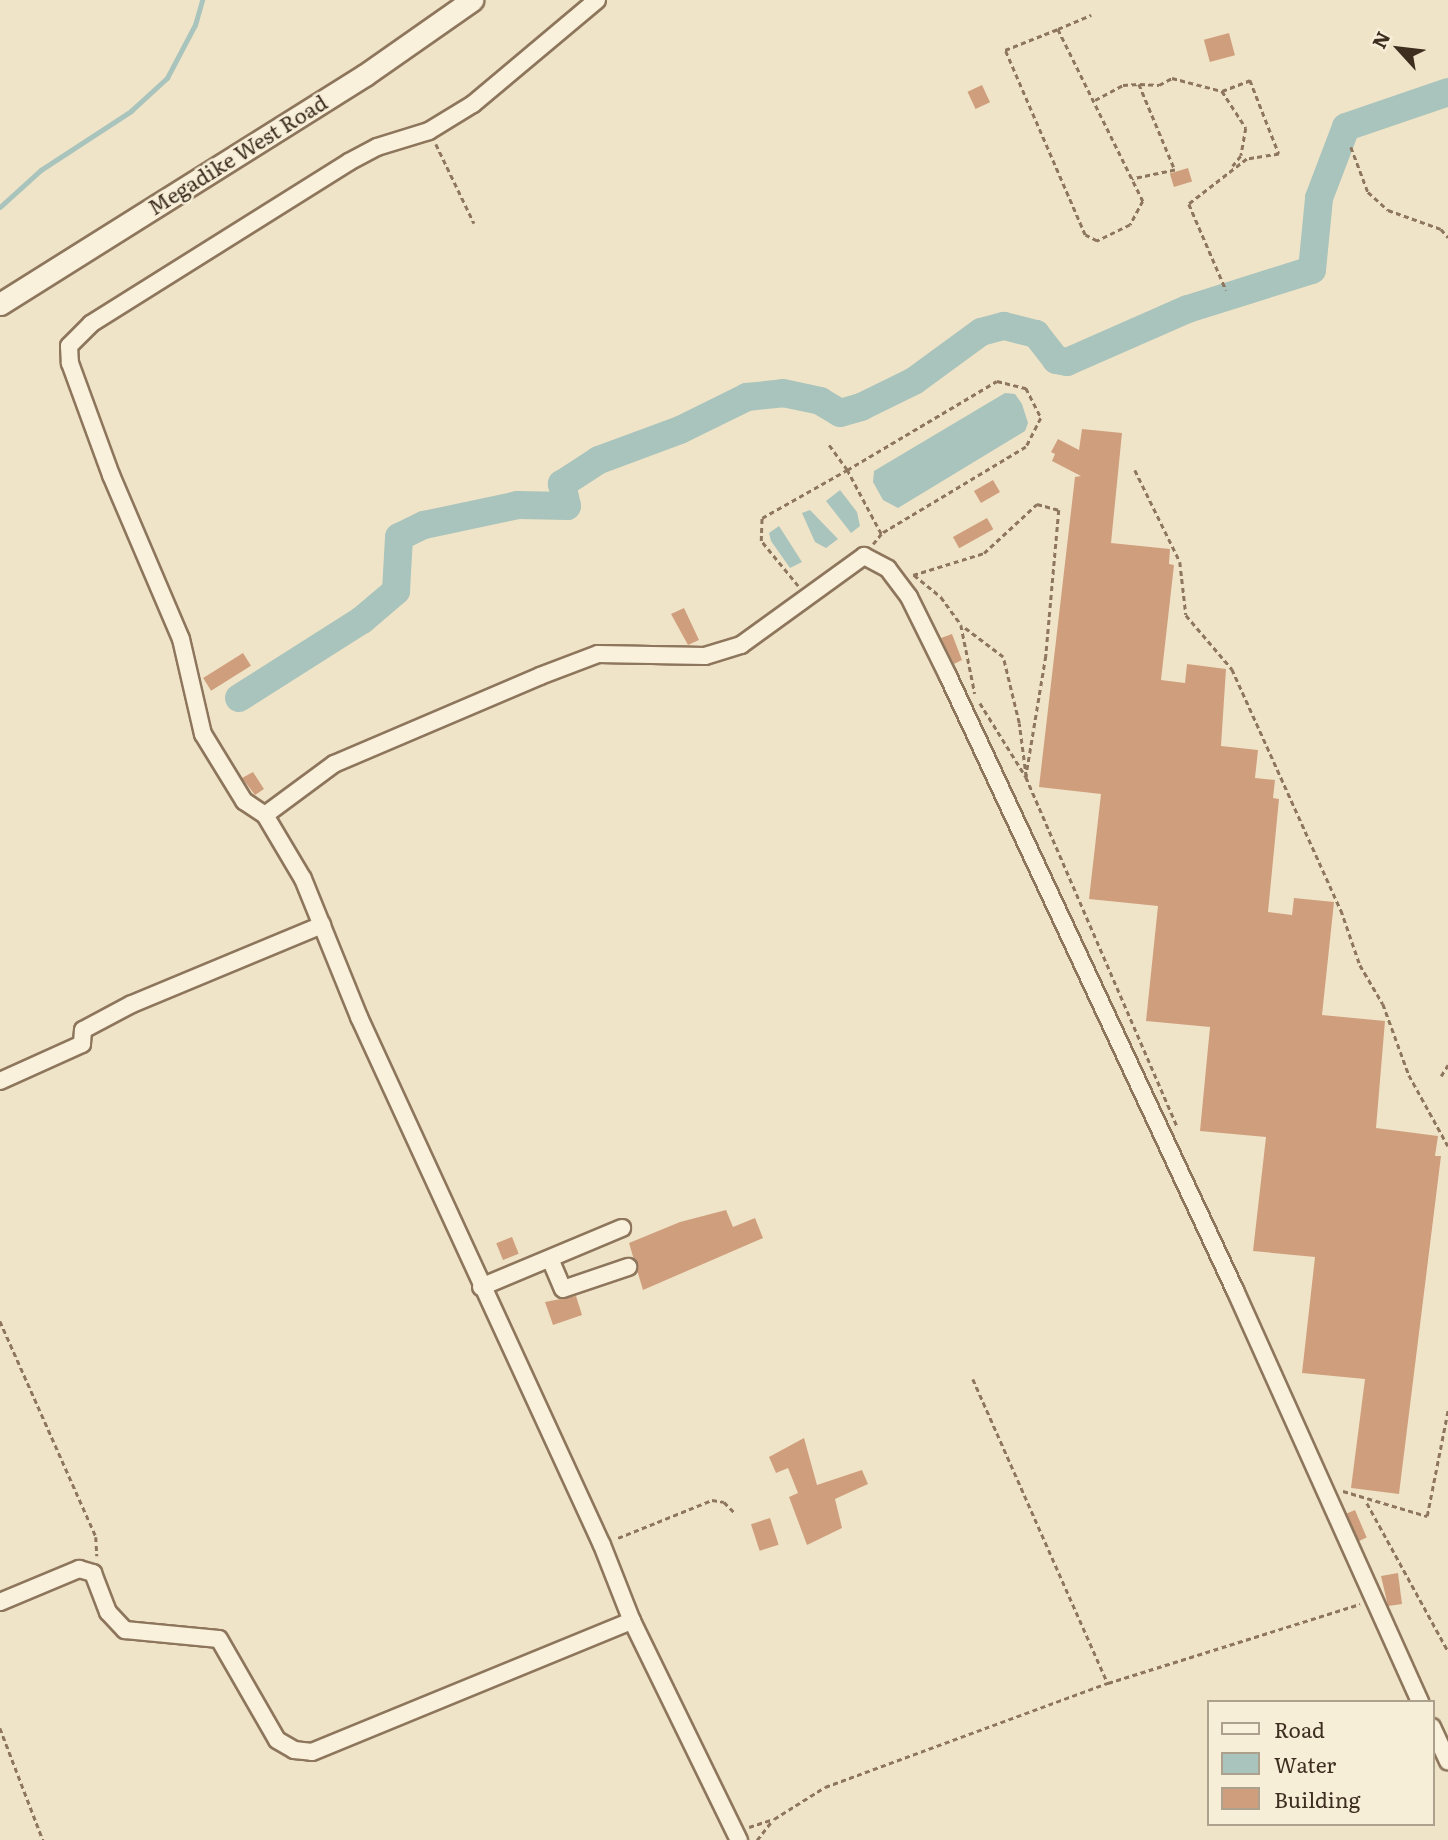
<!DOCTYPE html>
<style>
body{margin:0}
#map{position:relative;width:1448px;height:1840px;overflow:hidden;background:#f0e4c8;font-family:Literata,serif}
div>[style]{position:absolute}
.water>*{inset:0;background:#a9c4bc}
.stream>*{height:4.5px;margin:-2.25px;padding:0 2.25px;transform-origin:2.25px;border-radius:2.25px;background:#a9c4bc}
.river>*{height:28px;margin:-14px;padding:0 14px;transform-origin:14px;border-radius:14px;background:#a9c4bc}
.building>*{inset:0;background:#cf9f7d;transform-origin:0 0}
.path>*{height:2.5px;margin-top:-1.25px;transform-origin:0;background:repeating-linear-gradient(90deg,#8d765c 0 5px,transparent 0 8.5px)}
.roads{filter:drop-shadow(2px 0 #8d765c) drop-shadow(-2px 0 #8d765c) drop-shadow(0 2px #8d765c) drop-shadow(0 -2px #8d765c)}
.minor>*{height:16px;margin:-8px;padding:0 8px;transform-origin:8px;border-radius:8px;background:#faf1dc}
.tertiary>*{height:21px;margin:-10.5px;padding:0 10.5px;transform-origin:10.5px;border-radius:10.5px;background:#faf1dc}
span{translate:-50% -50%;white-space:nowrap;text-align:center;line-height:1.15;-webkit-text-stroke:5px #f7eed8;paint-order:stroke}
.street-label{font-size:21px;color:#3d2e20}
.legend{position:absolute;left:1207px;top:1700px;width:228px;height:126px;box-sizing:border-box;background:#f7eed8;border:2px solid #ada18e;margin:0;padding:9px 12px;list-style:none;font-size:21px;color:#3d2e20}
.legend li{display:flex;align-items:center;gap:14px;height:35px}
.legend b{width:35px;border:2px solid #ada18e}
.north{position:absolute;left:1364px;top:14px;width:70px;height:70px;-webkit-text-stroke:5px #f7eed8;paint-order:stroke;rotate:297deg;font-size:19px;font-weight:700;line-height:28px;text-align:center;color:#3d2e20}
.north::after{content:'';display:block;margin:auto;width:24px;height:32px;background:#3d2e20;clip-path:polygon(50% 0,100% 100%,50% 72%,0 100%)}
</style>
<div id="map">
<div class="water">
<div style="clip-path:polygon(1005px 393px,1015px 394px,1022px 404px,1028px 423px,1025px 431px,898px 508px,883px 500px,873px 482px,874px 471px)"></div>
<div style="clip-path:polygon(840px 490px,857px 512px,860px 526px,851px 533px,826px 501px)"></div>
<div style="clip-path:polygon(810px 510px,838px 539px,826px 548px,815px 542px,802px 513px)"></div>
<div style="clip-path:polygon(779px 526px,802px 562px,790px 568px,771px 541px,769px 533px)"></div>
</div>
<div class="stream">
<div style="left:0;top:207px;width:55px;rotate:-42.1deg"></div>
<div style="left:41px;top:170px;width:108px;rotate:-33.2deg"></div>
<div style="left:131px;top:111px;width:49px;rotate:-42.5deg"></div>
<div style="left:167px;top:78px;width:60px;rotate:-62.2deg"></div>
<div style="left:195px;top:25px;width:26px;rotate:-74deg"></div>
</div>
<div class="river">
<div style="left:239px;top:698px;width:146px;rotate:-32.4deg"></div>
<div style="left:362px;top:620px;width:45px;rotate:-40.5deg"></div>
<div style="left:396px;top:591px;width:54px;rotate:-86.8deg"></div>
<div style="left:399px;top:537px;width:28px;rotate:-26deg"></div>
<div style="left:424px;top:525px;width:96px;rotate:-12deg"></div>
<div style="left:518px;top:505px;width:49px;rotate:1.2deg"></div>
<div style="left:567px;top:506px;width:23px;rotate:-103deg"></div>
<div style="left:562px;top:484px;width:44px;rotate:-33deg"></div>
<div style="left:599px;top:460px;width:86px;rotate:-20.3deg"></div>
<div style="left:680px;top:430px;width:75px;rotate:-26.2deg"></div>
<div style="left:747px;top:397px;width:36px;rotate:-6deg"></div>
<div style="left:783px;top:393px;width:38px;rotate:12deg"></div>
<div style="left:820px;top:401px;width:23px;rotate:31deg"></div>
<div style="left:840px;top:413px;width:22px;rotate:-16deg"></div>
<div style="left:861px;top:407px;width:59px;rotate:-26.1deg"></div>
<div style="left:914px;top:381px;width:83px;rotate:-36.2deg"></div>
<div style="left:981px;top:332px;width:24px;rotate:-15deg"></div>
<div style="left:1004px;top:326px;width:33px;rotate:14deg"></div>
<div style="left:1036px;top:334px;width:33px;rotate:52deg"></div>
<div style="left:1056px;top:360px;width:11px;rotate:10deg"></div>
<div style="left:1067px;top:362px;width:132px;rotate:-23.7deg"></div>
<div style="left:1188px;top:309px;width:130px;rotate:-17.5deg"></div>
<div style="left:1312px;top:270px;width:72px;rotate:-84.4deg"></div>
<div style="left:1319px;top:198px;width:76px;rotate:-69.2deg"></div>
<div style="left:1346px;top:127px;width:108px;rotate:-18.9deg"></div>
</div>
<div class="building">
<div style="left:1229px;top:33px;width:23px;height:26px;rotate:75deg"></div>
<div style="left:982px;top:85px;width:19px;height:16px;rotate:65deg"></div>
<div style="left:1188px;top:168px;width:14px;height:19px;rotate:73deg"></div>
<div style="clip-path:polygon(1082px 429px,1122px 433px,1111px 543px,1170px 549px,1169px 564px,1174px 565px,1161px 680px,1185px 683px,1187px 664px,1226px 669px,1221px 746px,1258px 750px,1255px 778px,1275px 780px,1273px 798px,1279px 799px,1268px 912px,1292px 915px,1294px 898px,1334px 902px,1322px 1015px,1385px 1021px,1376px 1128px,1438px 1136px,1435px 1156px,1441px 1156px,1399px 1494px,1351px 1488px,1365px 1379px,1302px 1373px,1315px 1257px,1253px 1251px,1266px 1137px,1200px 1131px,1210px 1027px,1146px 1021px,1158px 906px,1089px 899px,1101px 794px,1039px 787px,1075px 477px,1081px 476px,1052px 461px,1055px 454px,1051px 452px,1058px 439px,1079px 450px)"></div>
<div style="left:993px;top:480px;width:14px;height:22px;rotate:60deg"></div>
<div style="left:987px;top:518px;width:13px;height:39px;rotate:61deg"></div>
<div style="clip-path:polygon(684px 608px,699px 640px,688px 645px,671px 614px)"></div>
<div style="clip-path:polygon(952px 634px,962px 660px,954px 664px,941px 638px)"></div>
<div style="left:243px;top:653px;width:15px;height:47px;rotate:58deg"></div>
<div style="clip-path:polygon(253px 772px,264px 789px,255px 795px,242px 778px)"></div>
<div style="clip-path:polygon(726px 1210px,733px 1227px,755px 1218px,763px 1238px,643px 1290px,629px 1243px,680px 1222px)"></div>
<div style="left:512px;top:1237px;width:18px;height:17px;rotate:68deg"></div>
<div style="clip-path:polygon(576px 1296px,582px 1315px,553px 1325px,545px 1302px)"></div>
<div style="clip-path:polygon(804px 1438px,817px 1485px,862px 1470px,868px 1484px,835px 1499px,842px 1528px,807px 1545px,789px 1497px,798px 1493px,788px 1468px,776px 1473px,769px 1457px)"></div>
<div style="left:1355px;top:1510px;width:30px;height:9px;rotate:67deg"></div>
<div style="left:770px;top:1518px;width:28px;height:20px;rotate:72deg"></div>
<div style="clip-path:polygon(1398px 1573px,1402px 1604px,1388px 1606px,1381px 1576px)"></div>
</div>
<div class="path">
<div style="left:1058px;top:29px;width:192px;rotate:63.7deg"></div>
<div style="left:1143px;top:201px;width:27px;rotate:118deg"></div>
<div style="left:1130px;top:225px;width:37px;rotate:154deg"></div>
<div style="left:1097px;top:241px;width:13px;rotate:-153deg"></div>
<div style="left:1085px;top:235px;width:202px;rotate:-113.4deg"></div>
<div style="left:1005px;top:50px;width:57px;rotate:-21.6deg"></div>
<div style="left:1058px;top:29px;width:36px;rotate:-23deg"></div>
<div style="left:1140px;top:84px;width:19px;rotate:3deg"></div>
<div style="left:1159px;top:85px;width:15px;rotate:-28deg"></div>
<div style="left:1172px;top:78px;width:52px;rotate:14.6deg"></div>
<div style="left:1222px;top:91px;width:44px;rotate:57deg"></div>
<div style="left:1246px;top:128px;width:28px;rotate:100deg"></div>
<div style="left:1241px;top:156px;width:13px;rotate:129deg"></div>
<div style="left:1222px;top:91px;width:30px;rotate:-21deg"></div>
<div style="left:1250px;top:80px;width:79px;rotate:68.6deg"></div>
<div style="left:1279px;top:154px;width:32px;rotate:171deg"></div>
<div style="left:1247px;top:159px;width:73px;rotate:142.2deg"></div>
<div style="left:1189px;top:204px;width:94px;rotate:66.7deg"></div>
<div style="left:1095px;top:100px;width:32px;rotate:-28deg"></div>
<div style="left:1123px;top:85px;width:16px;rotate:-4deg"></div>
<div style="left:1139px;top:84px;width:93px;rotate:67.3deg"></div>
<div style="left:1175px;top:170px;width:44px;rotate:168.2deg"></div>
<div style="left:436px;top:144px;width:88px;rotate:64.3deg"></div>
<div style="left:1351px;top:147px;width:48px;rotate:69.3deg"></div>
<div style="left:1368px;top:192px;width:27px;rotate:42deg"></div>
<div style="left:1388px;top:210px;width:56px;rotate:19.7deg"></div>
<div style="left:1441px;top:229px;width:11px;rotate:49deg"></div>
<div style="left:1135px;top:470px;width:102px;rotate:63.9deg"></div>
<div style="left:1180px;top:562px;width:53px;rotate:83.5deg"></div>
<div style="left:1186px;top:615px;width:71px;rotate:49.6deg"></div>
<div style="left:1232px;top:669px;width:265px;rotate:65.7deg"></div>
<div style="left:1341px;top:910px;width:58px;rotate:70.9deg"></div>
<div style="left:1360px;top:965px;width:45px;rotate:59.5deg"></div>
<div style="left:1383px;top:1004px;width:76px;rotate:69.9deg"></div>
<div style="left:1409px;top:1075px;width:81px;rotate:61.2deg"></div>
<div style="left:873px;top:544px;width:13px;rotate:-51deg"></div>
<div style="left:881px;top:534px;width:72px;rotate:-118deg"></div>
<div style="left:847px;top:470px;width:174px;rotate:-30.7deg"></div>
<div style="left:997px;top:381px;width:30px;rotate:14deg"></div>
<div style="left:1026px;top:388px;width:34px;rotate:63deg"></div>
<div style="left:1041px;top:418px;width:33px;rotate:117deg"></div>
<div style="left:1026px;top:447px;width:169px;rotate:149deg"></div>
<div style="left:913px;top:575px;width:74px;rotate:-17.2deg"></div>
<div style="left:984px;top:553px;width:72px;rotate:-42.8deg"></div>
<div style="left:1037px;top:504px;width:23px;rotate:15deg"></div>
<div style="left:1059px;top:510px;width:147px;rotate:95.1deg"></div>
<div style="left:1046px;top:656px;width:123px;rotate:99.4deg"></div>
<div style="left:1026px;top:777px;width:54px;rotate:-97.4deg"></div>
<div style="left:1019px;top:723px;width:68px;rotate:-103.6deg"></div>
<div style="left:1003px;top:657px;width:51px;rotate:-142.9deg"></div>
<div style="left:914px;top:575px;width:35px;rotate:39deg"></div>
<div style="left:941px;top:597px;width:34px;rotate:54deg"></div>
<div style="left:961px;top:625px;width:70px;rotate:78.5deg"></div>
<div style="left:798px;top:586px;width:58px;rotate:-129.4deg"></div>
<div style="left:761px;top:541px;width:23px;rotate:-88deg"></div>
<div style="left:762px;top:518px;width:98px;rotate:-29.5deg"></div>
<div style="left:847px;top:470px;width:34px;rotate:-126deg"></div>
<div style="left:980px;top:703px;width:87px;rotate:58.1deg"></div>
<div style="left:1026px;top:777px;width:382px;rotate:66.6deg"></div>
<div style="left:1441px;top:1076px;width:13px;rotate:-58deg"></div>
<div style="left:0;top:1321px;width:236px;rotate:66deg"></div>
<div style="left:96px;top:1537px;width:19px;rotate:87deg"></div>
<div style="left:973px;top:1379px;width:333px;rotate:66.1deg"></div>
<div style="left:1343px;top:1491px;width:88px;rotate:16.6deg"></div>
<div style="left:1427px;top:1516px;width:108px;rotate:-78.8deg"></div>
<div style="left:1367px;top:1503px;width:169px;rotate:61.3deg"></div>
<div style="left:618px;top:1538px;width:101px;rotate:-22deg"></div>
<div style="left:712px;top:1500px;width:12px;rotate:9deg"></div>
<div style="left:724px;top:1502px;width:17px;rotate:45deg"></div>
<div style="left:0;top:1728px;width:120px;rotate:69deg"></div>
<div style="left:749px;top:1827px;width:26px;rotate:-18deg"></div>
<div style="left:774px;top:1819px;width:60px;rotate:-32.1deg"></div>
<div style="left:825px;top:1787px;width:302px;rotate:-20.2deg"></div>
<div style="left:1108px;top:1683px;width:264px;rotate:-17.4deg"></div>
<div style="left:757px;top:1840px;width:24px;rotate:-52deg"></div>
</div>
<div class="roads">
<div class="minor">
<div style="left:597px;top:0;width:162px;rotate:140deg"></div>
<div style="left:473px;top:104px;width:52px;rotate:148.5deg"></div>
<div style="left:429px;top:131px;width:54px;rotate:162.9deg"></div>
<div style="left:377px;top:147px;width:32px;rotate:152deg"></div>
<div style="left:349px;top:162px;width:305px;rotate:147.9deg"></div>
<div style="left:91px;top:324px;width:31px;rotate:135deg"></div>
<div style="left:69px;top:346px;width:17px;rotate:87deg"></div>
<div style="left:70px;top:363px;width:119px;rotate:69.9deg"></div>
<div style="left:111px;top:475px;width:178px;rotate:66.9deg"></div>
<div style="left:181px;top:639px;width:98px;rotate:77deg"></div>
<div style="left:203px;top:734px;width:79px;rotate:58.5deg"></div>
<div style="left:244px;top:801px;width:25px;rotate:34deg"></div>
<div style="left:265px;top:815px;width:74px;rotate:59.3deg"></div>
<div style="left:303px;top:879px;width:149px;rotate:67.9deg"></div>
<div style="left:359px;top:1017px;width:581px;rotate:65.29deg"></div>
<div style="left:602px;top:1545px;width:82px;rotate:68.5deg"></div>
<div style="left:632px;top:1621px;width:244px;rotate:64deg"></div>
<div style="left:265px;top:815px;width:86px;rotate:-36.5deg"></div>
<div style="left:334px;top:764px;width:224px;rotate:-23.1deg"></div>
<div style="left:540px;top:676px;width:62px;rotate:-20.8deg"></div>
<div style="left:598px;top:654px;width:107px;rotate:1.1deg"></div>
<div style="left:705px;top:656px;width:38px;rotate:-17deg"></div>
<div style="left:741px;top:645px;width:152px;rotate:-35.9deg"></div>
<div style="left:864px;top:556px;width:27px;rotate:28deg"></div>
<div style="left:888px;top:569px;width:35px;rotate:53deg"></div>
<div style="left:909px;top:597px;width:88px;rotate:63.7deg"></div>
<div style="left:948px;top:676px;width:678px;rotate:64.95deg"></div>
<div style="left:1235px;top:1290px;width:452px;rotate:65.8deg"></div>
<div style="left:0;top:1081px;width:90px;rotate:-24.3deg"></div>
<div style="left:82px;top:1044px;width:14px;rotate:-86deg"></div>
<div style="left:83px;top:1030px;width:55px;rotate:-28deg"></div>
<div style="left:132px;top:1004px;width:206px;rotate:-22.6deg"></div>
<div style="left:551px;top:1261px;width:30px;rotate:67deg"></div>
<div style="left:563px;top:1289px;width:69px;rotate:-18.7deg"></div>
<div style="left:481px;top:1287px;width:153px;rotate:-22.7deg"></div>
<div style="left:0;top:1602px;width:86px;rotate:-22.7deg"></div>
<div style="left:79px;top:1569px;width:15px;rotate:16deg"></div>
<div style="left:93px;top:1573px;width:42px;rotate:69deg"></div>
<div style="left:108px;top:1612px;width:25px;rotate:47deg"></div>
<div style="left:125px;top:1630px;width:94px;rotate:5.5deg"></div>
<div style="left:219px;top:1639px;width:116px;rotate:60.1deg"></div>
<div style="left:277px;top:1740px;width:20px;rotate:30deg"></div>
<div style="left:294px;top:1750px;width:18px;rotate:6deg"></div>
<div style="left:312px;top:1752px;width:346px;rotate:-22.3deg"></div>
<div style="left:1432px;top:1727px;width:38px;rotate:65deg"></div>
</div>
<div class="tertiary">
<div style="left:0;top:304px;width:431px;rotate:-32.1deg"></div>
<div style="left:365px;top:75px;width:131px;rotate:-35deg"></div>
</div>
</div>
<div class="street-label">
<span style="left:237px;top:154px;rotate:-32deg">Megadike West Road</span>
</div>
<ul class="legend">
<li><b style="height:9px;background:#faf1dc"></b>Road</li>
<li><b style="height:19px;background:#a9c4bc"></b>Water</li>
<li><b style="height:19px;background:#cf9f7d"></b>Building</li>
</ul>
<div class="north">N</div>
</div>
